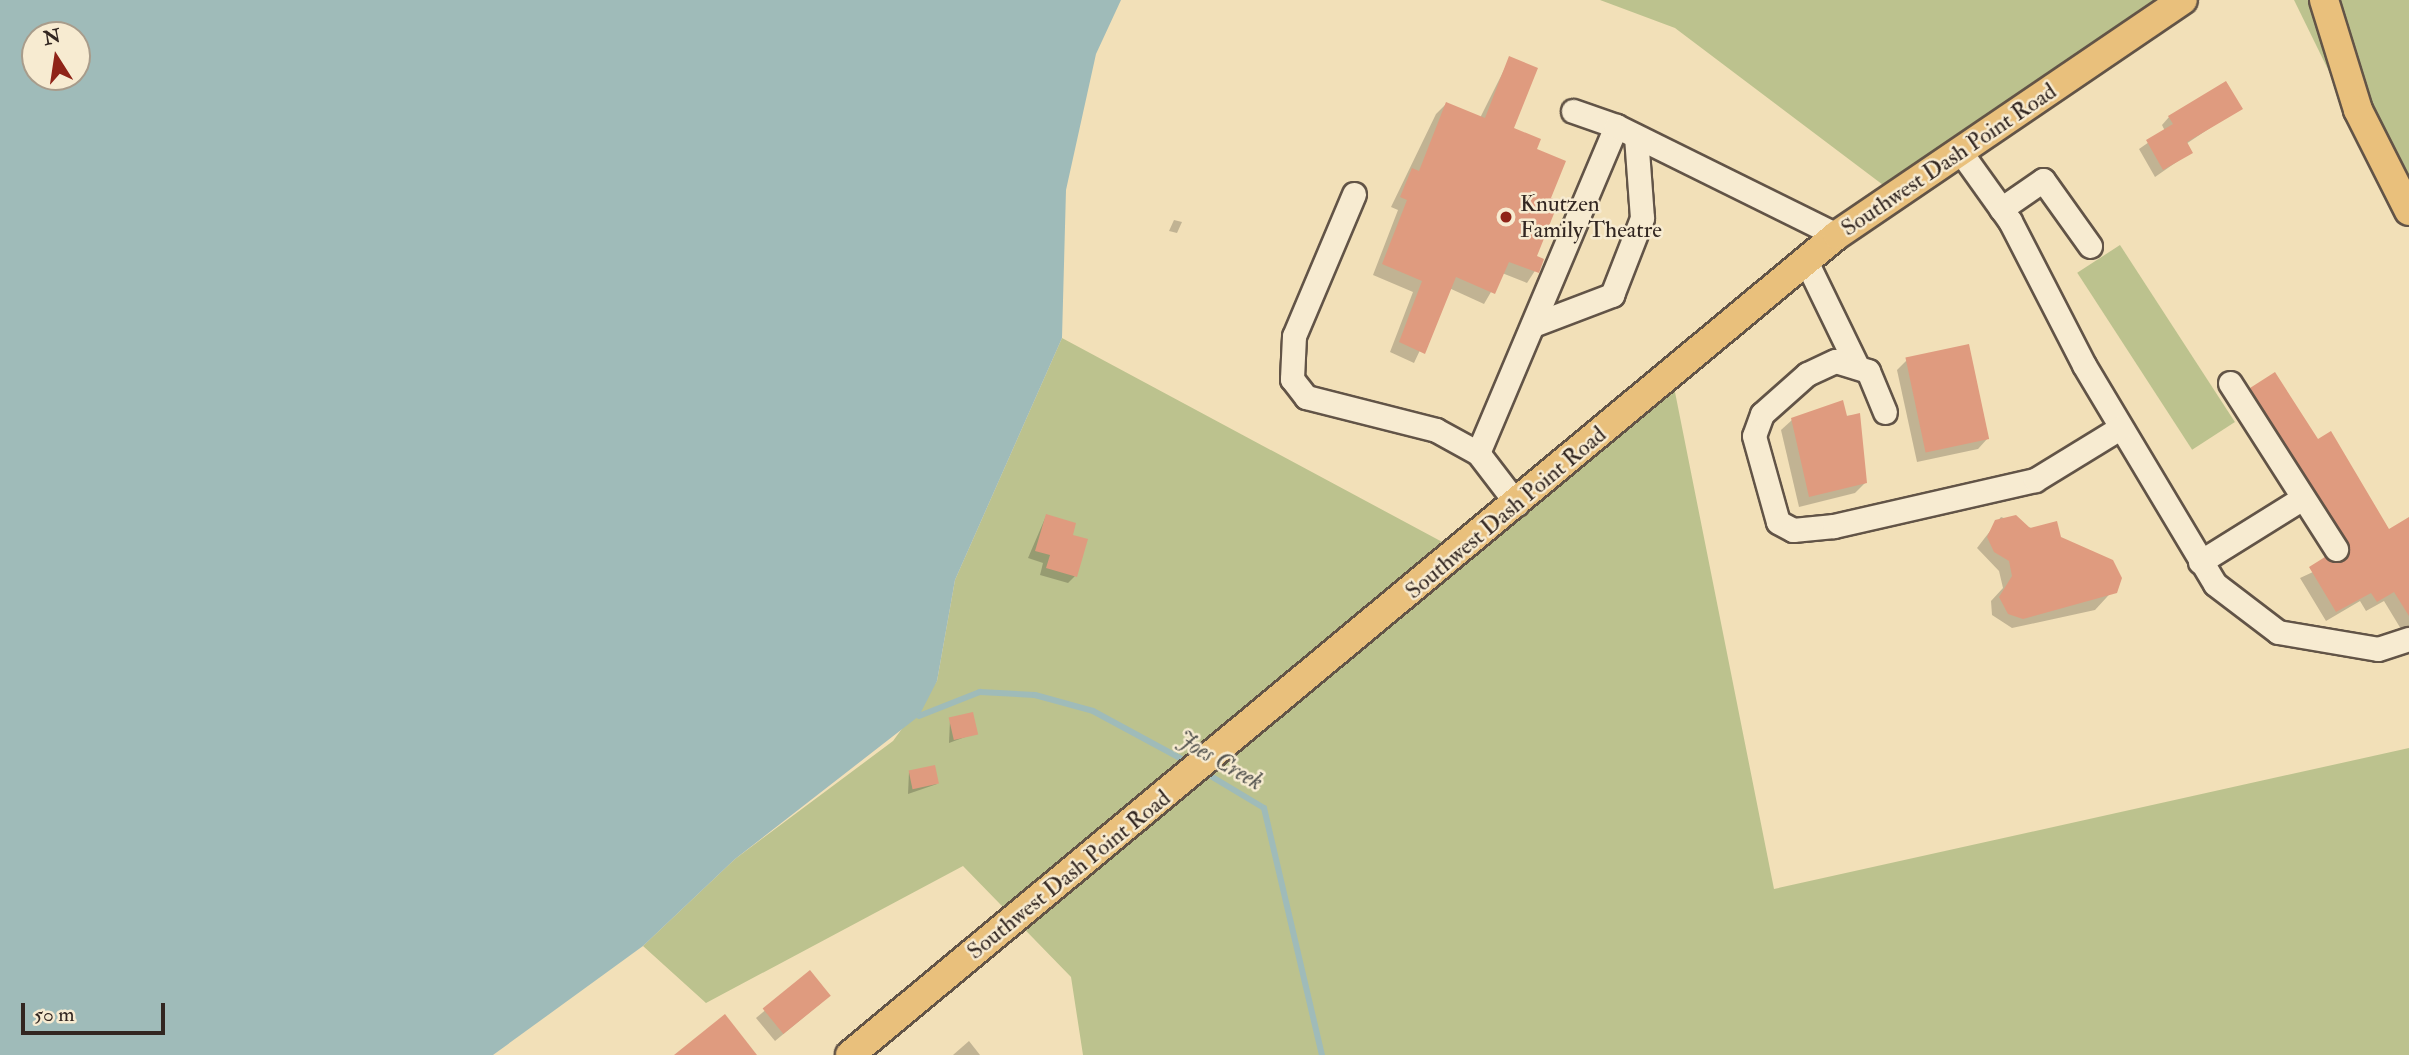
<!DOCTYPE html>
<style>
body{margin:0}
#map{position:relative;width:2409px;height:1055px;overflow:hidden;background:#f2e0b8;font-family:"IM FELL Double Pica",serif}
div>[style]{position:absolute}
.green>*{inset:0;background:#bcc28e;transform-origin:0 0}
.water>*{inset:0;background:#9fbbb9}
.shadow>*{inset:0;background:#0003}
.stream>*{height:6px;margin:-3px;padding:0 3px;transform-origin:3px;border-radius:3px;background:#9fbbb9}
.building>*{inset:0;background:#df9b7f;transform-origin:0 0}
.roads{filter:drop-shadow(2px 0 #625447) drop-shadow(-2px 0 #625447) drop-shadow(0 2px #625447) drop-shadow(0 -2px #625447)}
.minor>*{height:23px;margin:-11.5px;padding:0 11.5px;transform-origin:11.5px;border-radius:11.5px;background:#f7ebd1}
.major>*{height:28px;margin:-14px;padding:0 14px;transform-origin:14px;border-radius:14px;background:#e9c07c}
.dots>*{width:19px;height:19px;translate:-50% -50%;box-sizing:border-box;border:4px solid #f7ebd1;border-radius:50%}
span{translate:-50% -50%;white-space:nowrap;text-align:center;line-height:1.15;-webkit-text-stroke:5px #f7ebd1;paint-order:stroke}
.street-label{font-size:23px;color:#322621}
.poi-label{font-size:23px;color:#322621}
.left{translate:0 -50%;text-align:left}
.water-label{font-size:24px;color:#53534f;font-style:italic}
.north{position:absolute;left:21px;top:21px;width:70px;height:70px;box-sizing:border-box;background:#f7ebd1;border:2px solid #a89c8b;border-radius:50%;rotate:348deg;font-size:19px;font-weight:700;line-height:28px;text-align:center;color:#322621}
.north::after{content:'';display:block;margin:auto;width:24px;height:32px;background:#8f2418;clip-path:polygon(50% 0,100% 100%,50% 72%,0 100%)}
.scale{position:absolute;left:21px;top:1003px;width:144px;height:32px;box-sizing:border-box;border:4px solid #322621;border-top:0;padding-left:9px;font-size:21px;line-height:24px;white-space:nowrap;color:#322621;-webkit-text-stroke:5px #f7ebd1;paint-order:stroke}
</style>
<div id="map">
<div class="green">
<div style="clip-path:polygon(1600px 0,2194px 0,1899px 197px,1675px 28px)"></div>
<div style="clip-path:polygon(2294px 0,2409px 0,2409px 224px,2389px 194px)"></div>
<div style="left:2120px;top:245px;width:211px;height:51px;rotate:57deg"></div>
<div style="clip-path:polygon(1062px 338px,1461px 552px,1671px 372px,1774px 889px,2409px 748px,2409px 1055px,1083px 1055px,1071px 977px,963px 866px,706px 1003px,643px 946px,735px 859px,893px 741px,937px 681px,955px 580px)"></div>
</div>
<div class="water">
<div style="clip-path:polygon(evenodd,0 0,1121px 0,1096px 54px,1066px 190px,1062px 338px,955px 580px,937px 681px,919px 716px,735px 859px,643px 946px,493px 1055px,0 1055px,0 0,35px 35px,77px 35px,77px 77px,35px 77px,35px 35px)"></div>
</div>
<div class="shadow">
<div style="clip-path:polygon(1510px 58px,1512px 129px,1535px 150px,1549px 199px,1534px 257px,1542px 260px,1527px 283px,1502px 273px,1484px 304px,1449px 288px,1414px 363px,1390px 352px,1413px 292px,1373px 275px,1398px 210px,1391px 207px,1436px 114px,1446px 104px,1480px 118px)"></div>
<div style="clip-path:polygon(2240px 108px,2186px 144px,2191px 152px,2155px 177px,2139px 149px,2165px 131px,2162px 125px,2169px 117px)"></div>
<div style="clip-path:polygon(1174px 220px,1182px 222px,1177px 233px,1169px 231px)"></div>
<div style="clip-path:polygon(1907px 360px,1988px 438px,1978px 449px,1917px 462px,1897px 370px)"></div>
<div style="clip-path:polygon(2251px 389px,2317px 441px,2389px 531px,2409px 519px,2409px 631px,2404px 634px,2384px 601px,2366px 611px,2360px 601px,2326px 621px,2300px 578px,2341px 559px,2241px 399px)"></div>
<div style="clip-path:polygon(1859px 415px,1865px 483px,1855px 493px,1799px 507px,1781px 430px,1792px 420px)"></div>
<div style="clip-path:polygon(1046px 516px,1070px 536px,1075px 576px,1068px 583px,1040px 575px,1043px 563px,1028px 558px)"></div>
<div style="clip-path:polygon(2001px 517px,2059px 538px,2118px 585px,2095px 610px,2012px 628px,1992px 615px,1991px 601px,2003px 588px,1999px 571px,1977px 548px)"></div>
<div style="clip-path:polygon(950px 720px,976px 733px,949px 743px)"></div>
<div style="clip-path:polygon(909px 772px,937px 784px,908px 794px)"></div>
<div style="clip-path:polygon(810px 972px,821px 1003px,775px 1041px,756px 1018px)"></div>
<div style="clip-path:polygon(969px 1041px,980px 1055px,953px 1055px)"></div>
</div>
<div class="stream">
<div style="left:919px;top:716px;width:66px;rotate:-21.5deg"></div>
<div style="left:980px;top:692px;width:55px;rotate:3.1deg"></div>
<div style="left:1035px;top:695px;width:60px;rotate:15.4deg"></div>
<div style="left:1093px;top:711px;width:109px;rotate:28.4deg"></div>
<div style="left:1204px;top:772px;width:70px;rotate:31deg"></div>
<div style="left:1264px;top:808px;width:254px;rotate:76.8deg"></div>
</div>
<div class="building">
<div style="clip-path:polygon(1509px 56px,1538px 68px,1514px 128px,1541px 139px,1537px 149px,1566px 161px,1551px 198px,1559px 201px,1537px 256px,1544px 259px,1539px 273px,1509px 262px,1495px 294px,1456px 277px,1425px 354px,1399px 342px,1422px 281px,1382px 264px,1407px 200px,1400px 197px,1412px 168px,1419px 171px,1446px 102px,1485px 118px)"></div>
<div style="clip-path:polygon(2226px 81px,2243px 109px,2187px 142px,2193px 153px,2163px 170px,2146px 140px,2173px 124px,2168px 116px)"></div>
<div style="left:1969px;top:344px;width:97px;height:65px;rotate:78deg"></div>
<div style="clip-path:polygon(2275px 372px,2318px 439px,2331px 431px,2389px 529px,2409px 517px,2409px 616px,2394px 592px,2377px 602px,2371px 593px,2336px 612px,2309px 567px,2325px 557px,2343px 561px,2350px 548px,2250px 388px)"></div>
<div style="clip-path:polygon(1843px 400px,1847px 416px,1860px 413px,1867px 483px,1809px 497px,1791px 418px)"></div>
<div style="clip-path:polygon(1046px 514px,1076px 523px,1073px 535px,1088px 539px,1077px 577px,1046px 568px,1050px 555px,1035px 551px)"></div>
<div style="clip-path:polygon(2016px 515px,2030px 528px,2057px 521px,2061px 537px,2113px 560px,2122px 578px,2117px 593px,2023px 619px,2008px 614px,1999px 597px,2012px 576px,2009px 561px,1994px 552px,1987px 537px,1995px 520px)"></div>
<div style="left:973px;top:712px;width:23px;height:25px;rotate:77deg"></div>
<div style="left:935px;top:765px;width:19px;height:27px;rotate:78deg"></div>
<div style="left:810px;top:970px;width:33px;height:61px;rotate:51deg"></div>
<div style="clip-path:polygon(725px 1014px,757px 1055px,674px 1055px)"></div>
</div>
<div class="roads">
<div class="minor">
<div style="left:1573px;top:111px;width:46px;rotate:19.2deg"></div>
<div style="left:1962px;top:154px;width:82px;rotate:54.4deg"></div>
<div style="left:2010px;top:221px;width:162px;rotate:62.8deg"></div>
<div style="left:2084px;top:365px;width:255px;rotate:59.1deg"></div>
<div style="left:2215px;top:584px;width:79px;rotate:37.3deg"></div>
<div style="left:2278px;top:632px;width:101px;rotate:9.6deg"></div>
<div style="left:2378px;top:649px;width:33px;rotate:-18deg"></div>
<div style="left:1354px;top:194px;width:154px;rotate:112.9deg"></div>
<div style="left:1294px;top:336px;width:43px;rotate:92.7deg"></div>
<div style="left:1292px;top:379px;width:23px;rotate:52deg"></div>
<div style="left:1306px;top:397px;width:134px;rotate:14.2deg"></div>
<div style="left:1436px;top:430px;width:48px;rotate:28.7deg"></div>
<div style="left:2001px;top:209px;width:51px;rotate:-34.6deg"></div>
<div style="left:2043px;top:180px;width:81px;rotate:54.5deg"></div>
<div style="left:1806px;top:261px;width:114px;rotate:64.1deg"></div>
<div style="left:1533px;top:325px;width:85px;rotate:-20.8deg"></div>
<div style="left:1612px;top:295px;width:83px;rotate:-68.7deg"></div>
<div style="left:1642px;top:218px;width:82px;rotate:-94.2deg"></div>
<div style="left:2230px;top:383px;width:197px;rotate:57.4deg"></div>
<div style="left:1885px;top:412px;width:44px;rotate:-112.5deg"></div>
<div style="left:1868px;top:371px;width:34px;rotate:-163deg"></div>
<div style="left:1835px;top:361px;width:31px;rotate:155deg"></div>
<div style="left:1807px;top:374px;width:60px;rotate:138.4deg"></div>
<div style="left:1762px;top:414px;width:23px;rotate:110deg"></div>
<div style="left:1754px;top:436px;width:89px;rotate:74.4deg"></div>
<div style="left:1778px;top:522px;width:17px;rotate:28deg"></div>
<div style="left:1793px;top:530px;width:41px;rotate:-5.6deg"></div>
<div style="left:1834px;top:526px;width:206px;rotate:-12.9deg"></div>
<div style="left:2035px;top:480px;width:100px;rotate:-31.5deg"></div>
<div style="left:1517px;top:504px;width:64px;rotate:-127.4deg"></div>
<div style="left:1478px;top:453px;width:355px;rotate:-67.1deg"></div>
<div style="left:1616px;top:126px;width:246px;rotate:26.3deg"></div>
<div style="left:2200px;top:562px;width:121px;rotate:-31.9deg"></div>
</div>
<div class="major">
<div style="left:2324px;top:0;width:115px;rotate:72.8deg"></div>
<div style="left:2358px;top:110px;width:113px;rotate:63.2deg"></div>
<div style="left:850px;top:1055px;width:1283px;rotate:-39.72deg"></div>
<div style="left:1837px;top:235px;width:418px;rotate:-34.2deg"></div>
</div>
</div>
<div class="dots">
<div style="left:1506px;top:217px;background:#8f2418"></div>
</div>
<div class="street-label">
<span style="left:1949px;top:160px;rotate:-34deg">Southwest Dash Point Road</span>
<span style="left:1506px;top:513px;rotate:-40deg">Southwest Dash Point Road</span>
<span style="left:1069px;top:875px;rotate:-39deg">Southwest Dash Point Road</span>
</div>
<div class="poi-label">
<span class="left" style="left:1520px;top:217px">Knutzen<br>Family Theatre</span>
</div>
<div class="water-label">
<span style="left:1220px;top:761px;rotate:30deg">Joes Creek</span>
</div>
<div class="north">N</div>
<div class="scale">50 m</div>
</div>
